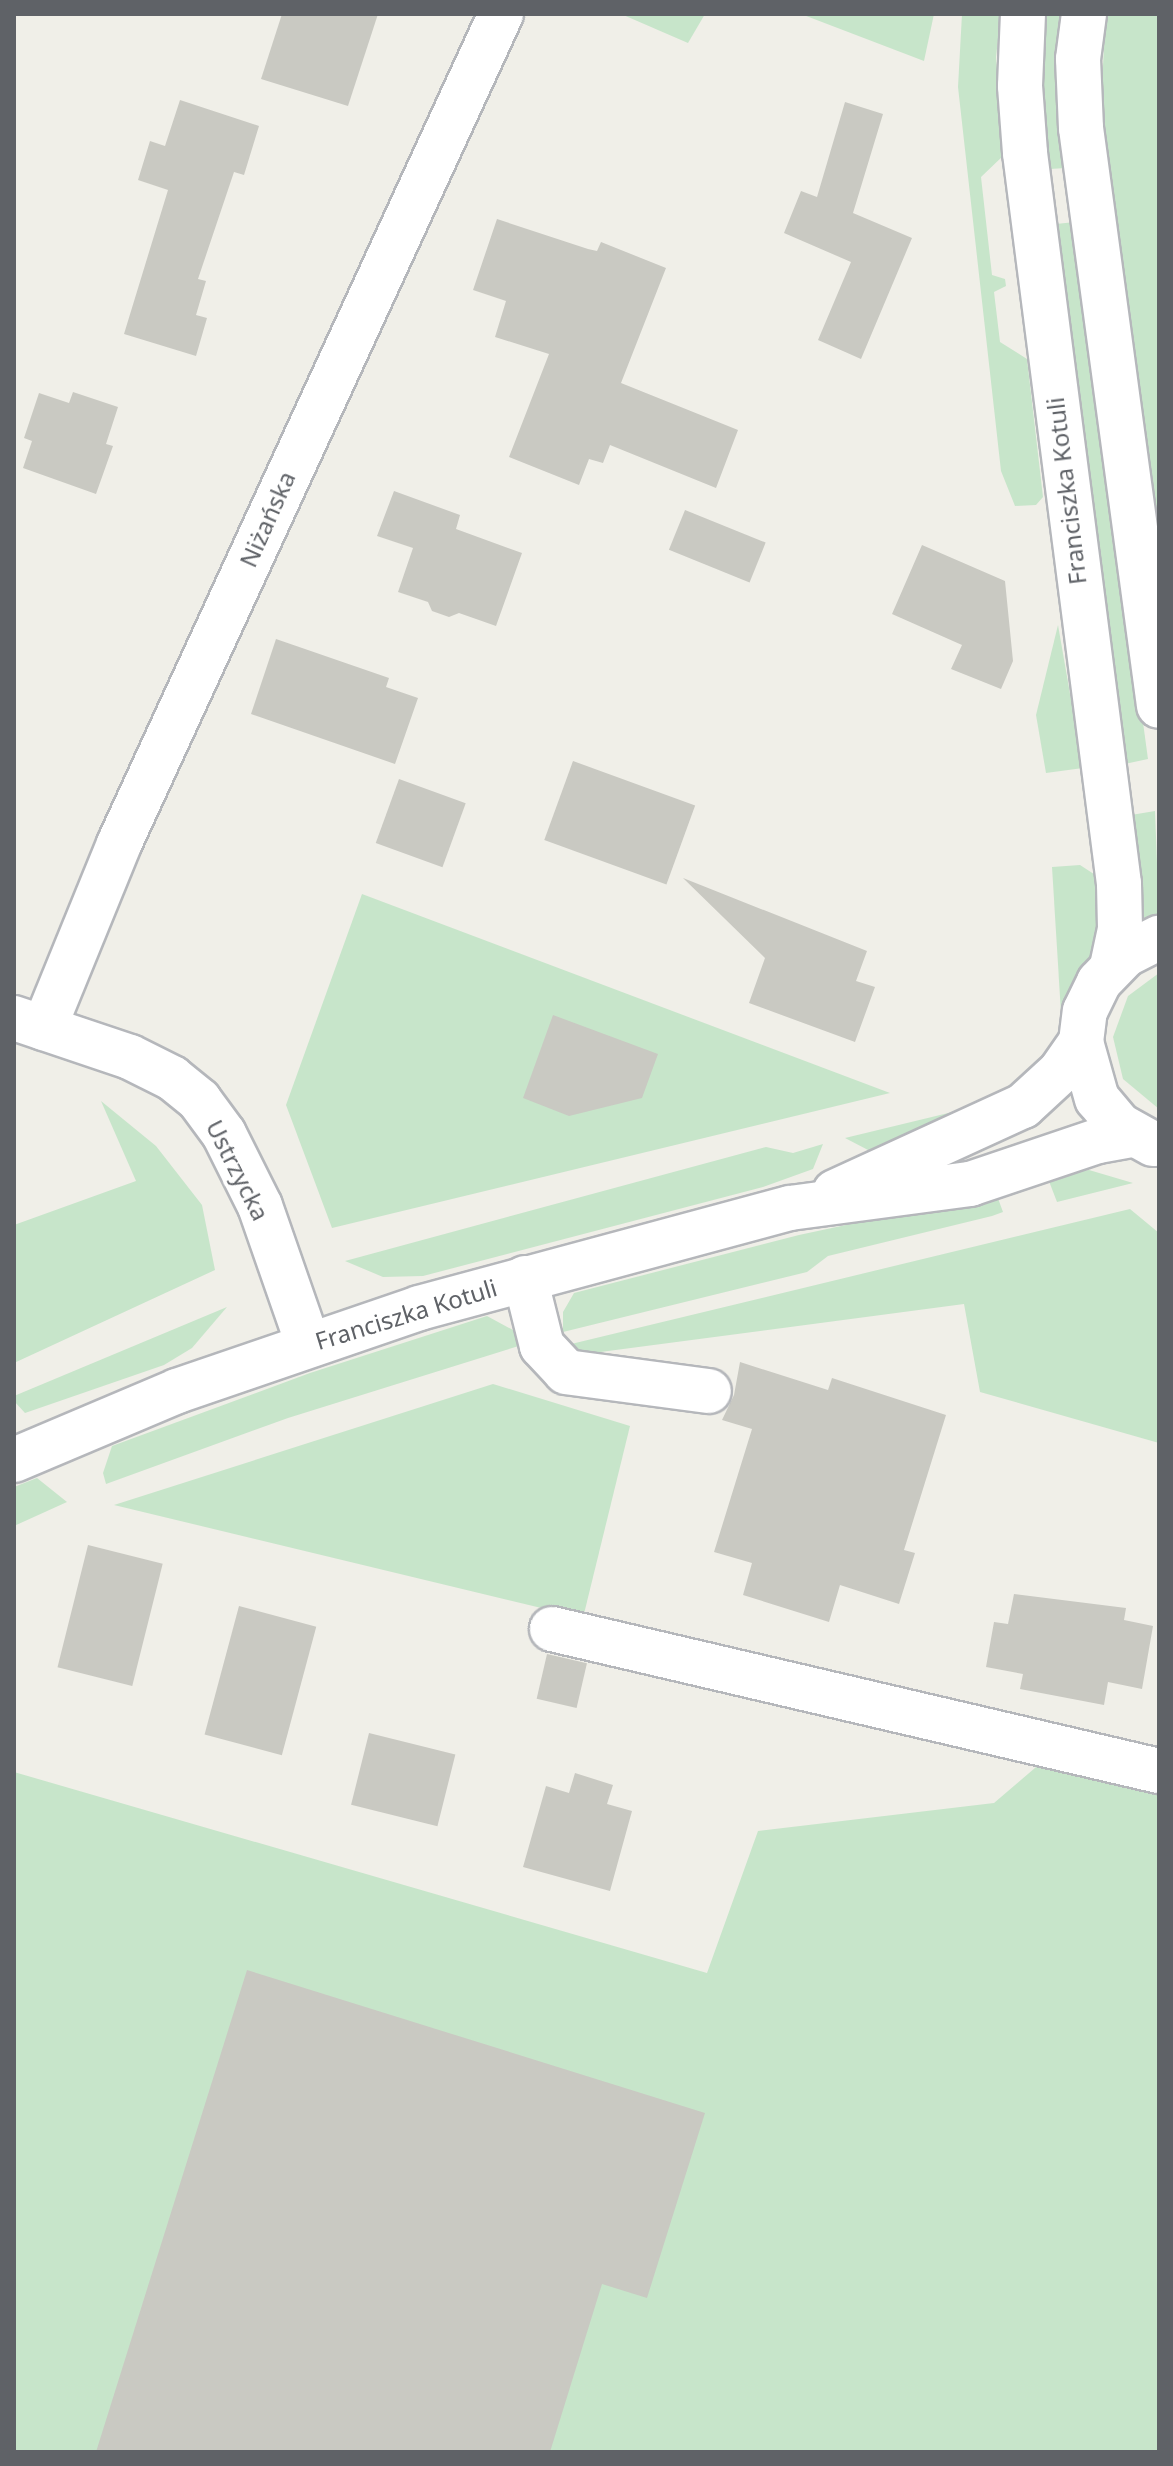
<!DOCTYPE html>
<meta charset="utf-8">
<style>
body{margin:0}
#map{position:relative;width:1173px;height:2466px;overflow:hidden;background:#f0efe8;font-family:"Noto Sans",sans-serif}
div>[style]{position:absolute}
.green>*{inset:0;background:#c7e5ca}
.building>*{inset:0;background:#c9c9c2;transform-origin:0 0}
.roads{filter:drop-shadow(2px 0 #b5b7bb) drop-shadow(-2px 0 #b5b7bb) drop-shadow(0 2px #b5b7bb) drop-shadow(0 -2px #b5b7bb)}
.minor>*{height:44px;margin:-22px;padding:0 22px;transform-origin:22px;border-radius:22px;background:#fff}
span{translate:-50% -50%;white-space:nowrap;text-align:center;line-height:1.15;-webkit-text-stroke:7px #fff;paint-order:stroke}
.street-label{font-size:24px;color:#5f6267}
.frame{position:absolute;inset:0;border:16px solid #5f6267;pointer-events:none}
</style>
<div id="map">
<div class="green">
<div style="clip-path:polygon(621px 14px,705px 14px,688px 43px)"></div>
<div style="clip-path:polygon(801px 14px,934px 14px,924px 61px)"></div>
<div style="clip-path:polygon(962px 14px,1001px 14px,996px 57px,1004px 155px,981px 177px,992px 275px,1005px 279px,1006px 286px,994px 292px,1000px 342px,1027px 359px,1043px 497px,1036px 505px,1015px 506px,1001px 471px,958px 87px)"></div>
<div style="clip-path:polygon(1045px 14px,1060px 14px,1056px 77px,1066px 168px,1050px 169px,1041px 71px)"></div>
<div style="clip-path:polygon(1106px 14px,1159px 14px,1159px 557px,1100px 116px)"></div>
<div style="clip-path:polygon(1075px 222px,1148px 759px,1120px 765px,1056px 224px)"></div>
<div style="clip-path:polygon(1058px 625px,1083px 768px,1046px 773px,1036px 715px)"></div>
<div style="clip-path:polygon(1155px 811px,1159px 915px,1144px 919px,1137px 915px,1125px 816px)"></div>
<div style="clip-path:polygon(1080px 865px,1100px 878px,1101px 918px,1094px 948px,1061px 1013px,1052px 867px)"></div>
<div style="clip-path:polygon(362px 894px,890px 1093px,332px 1228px,286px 1105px)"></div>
<div style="clip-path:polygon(1159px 973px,1159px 1109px,1123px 1079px,1113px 1037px,1128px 996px)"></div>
<div style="clip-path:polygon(101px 1101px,156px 1146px,202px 1205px,215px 1270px,14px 1363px,14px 1225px,136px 1181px)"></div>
<div style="clip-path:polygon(969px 1108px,919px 1135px,870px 1151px,845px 1138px)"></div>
<div style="clip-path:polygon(823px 1144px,813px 1169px,763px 1187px,423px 1276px,383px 1277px,345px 1261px,766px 1147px,793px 1153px)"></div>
<div style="clip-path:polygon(1089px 1170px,1133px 1183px,1057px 1202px,1047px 1176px)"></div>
<div style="clip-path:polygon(996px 1193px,1003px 1212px,992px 1216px,828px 1256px,807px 1272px,563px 1332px,563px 1312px,574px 1293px,799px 1235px)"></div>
<div style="clip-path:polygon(1130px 1209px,1159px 1233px,1159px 1443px,980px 1392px,964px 1304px,570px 1356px,567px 1345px)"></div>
<div style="clip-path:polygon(227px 1307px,192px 1348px,164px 1365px,25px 1413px,14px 1401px,14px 1396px)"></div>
<div style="clip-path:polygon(487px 1316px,513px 1330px,522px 1345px,288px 1418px,106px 1484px,103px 1473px,112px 1446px,310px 1373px)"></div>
<div style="clip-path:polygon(493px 1384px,630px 1426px,583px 1618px,114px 1505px)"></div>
<div style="clip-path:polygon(37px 1478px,67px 1502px,14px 1526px,14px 1487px)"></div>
<div style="clip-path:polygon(1049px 1756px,1159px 1785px,1159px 2452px,14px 2452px,14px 1772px,707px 1973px,758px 1831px,994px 1803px)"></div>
</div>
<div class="building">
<div style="clip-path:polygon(282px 14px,378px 14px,348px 106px,261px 79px)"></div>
<div style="clip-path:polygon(180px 100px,259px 126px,244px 175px,234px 172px,198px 279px,206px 281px,196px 315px,207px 318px,196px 356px,124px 334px,168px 190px,138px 180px,150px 141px,165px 146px)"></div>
<div style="clip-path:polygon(845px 102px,883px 114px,853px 213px,912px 238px,861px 359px,818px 340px,851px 262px,784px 233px,801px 191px,817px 197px)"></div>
<div style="clip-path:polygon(497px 219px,588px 249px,597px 251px,601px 242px,666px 268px,621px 383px,738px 430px,716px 488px,610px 445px,603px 463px,589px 459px,579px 485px,509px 457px,549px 354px,495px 337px,506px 301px,473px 290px)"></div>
<div style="clip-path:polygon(73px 392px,118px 407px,106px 444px,113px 446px,96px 494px,23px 468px,32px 441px,24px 438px,39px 393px,69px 403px)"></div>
<div style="clip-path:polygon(394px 491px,460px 515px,456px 529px,522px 553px,496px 626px,459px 613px,449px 617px,432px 611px,428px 602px,398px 592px,413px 548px,377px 536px)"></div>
<div style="left:685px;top:510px;width:87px;height:43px;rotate:22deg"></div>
<div style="clip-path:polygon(922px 545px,1005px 581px,1013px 661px,1001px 689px,951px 669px,962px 645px,892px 614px)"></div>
<div style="clip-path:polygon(276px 639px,389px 678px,386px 687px,418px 698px,395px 764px,251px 714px)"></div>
<div style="left:573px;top:761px;width:130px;height:84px;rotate:20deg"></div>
<div style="left:399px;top:779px;width:71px;height:68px;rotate:20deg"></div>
<div style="clip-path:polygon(683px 878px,867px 951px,856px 981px,875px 987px,855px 1042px,749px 1003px,765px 958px)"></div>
<div style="clip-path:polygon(553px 1015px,658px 1054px,642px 1098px,569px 1116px,523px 1098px)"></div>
<div style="clip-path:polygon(740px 1362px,828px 1390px,832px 1378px,946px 1415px,904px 1550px,915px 1553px,899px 1604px,840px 1585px,829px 1622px,743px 1595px,752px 1563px,714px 1552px,752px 1429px,722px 1420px,734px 1395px)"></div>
<div style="left:88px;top:1545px;width:77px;height:126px;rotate:14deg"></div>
<div style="clip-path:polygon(1014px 1594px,1126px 1608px,1124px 1620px,1153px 1626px,1142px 1689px,1108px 1682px,1104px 1705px,1020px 1689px,1023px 1674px,986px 1667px,994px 1622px,1008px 1624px)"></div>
<div style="left:239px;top:1606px;width:80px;height:133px;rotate:15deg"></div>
<div style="left:547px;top:1654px;width:41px;height:46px;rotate:13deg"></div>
<div style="left:369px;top:1733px;width:89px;height:74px;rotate:14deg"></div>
<div style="clip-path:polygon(575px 1773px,613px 1785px,607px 1804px,632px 1811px,610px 1891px,523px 1867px,546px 1786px,569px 1793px)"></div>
<div style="clip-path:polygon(247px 1970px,705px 2113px,647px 2298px,602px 2284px,550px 2452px,96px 2452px)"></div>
</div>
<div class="roads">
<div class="minor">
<div style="left:1023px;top:14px;width:72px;rotate:92.4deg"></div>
<div style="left:1020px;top:86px;width:67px;rotate:85.7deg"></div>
<div style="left:1025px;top:153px;width:737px;rotate:82.67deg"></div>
<div style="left:1119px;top:884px;width:45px;rotate:88.7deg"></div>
<div style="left:1120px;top:929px;width:39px;rotate:102deg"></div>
<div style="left:1084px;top:14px;width:45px;rotate:97.6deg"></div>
<div style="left:1078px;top:59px;width:69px;rotate:87.5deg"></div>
<div style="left:1081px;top:128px;width:583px;rotate:82.31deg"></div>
<div style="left:14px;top:1018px;width:122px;rotate:18.6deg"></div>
<div style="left:130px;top:1057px;width:47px;rotate:26.6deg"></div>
<div style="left:172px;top:1078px;width:35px;rotate:39deg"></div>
<div style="left:199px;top:1100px;width:42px;rotate:53.7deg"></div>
<div style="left:224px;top:1134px;width:80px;rotate:63.4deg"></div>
<div style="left:260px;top:1206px;width:146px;rotate:70.8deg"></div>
<div style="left:44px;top:1028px;width:199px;rotate:-67.8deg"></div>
<div style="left:119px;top:844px;width:914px;rotate:-65.29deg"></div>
<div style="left:1153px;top:1144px;width:38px;rotate:-151deg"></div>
<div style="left:1120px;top:1126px;width:35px;rotate:-130deg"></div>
<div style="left:1097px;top:1099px;width:59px;rotate:-105.7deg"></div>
<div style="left:1081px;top:1042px;width:31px;rotate:-83deg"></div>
<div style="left:1085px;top:1011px;width:32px;rotate:-64deg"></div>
<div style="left:1099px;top:982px;width:37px;rotate:-46deg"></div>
<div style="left:1125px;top:955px;width:38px;rotate:-27deg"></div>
<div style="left:835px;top:1192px;width:207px;rotate:-24.6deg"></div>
<div style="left:1023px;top:1106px;width:50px;rotate:-42.6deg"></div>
<div style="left:1060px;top:1072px;width:37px;rotate:-55deg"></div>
<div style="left:525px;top:1278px;width:70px;rotate:76deg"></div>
<div style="left:542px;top:1346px;width:35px;rotate:47deg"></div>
<div style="left:566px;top:1372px;width:144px;rotate:7.6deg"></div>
<div style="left:14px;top:1460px;width:177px;rotate:-22.9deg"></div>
<div style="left:177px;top:1391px;width:256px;rotate:-18.9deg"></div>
<div style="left:419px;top:1308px;width:384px;rotate:-15.1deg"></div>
<div style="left:790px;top:1208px;width:182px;rotate:-7.6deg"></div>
<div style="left:970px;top:1184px;width:135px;rotate:-18.6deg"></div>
<div style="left:1098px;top:1141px;width:35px;rotate:-10deg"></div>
<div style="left:552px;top:1629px;width:623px;rotate:13.17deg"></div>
</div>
</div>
<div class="street-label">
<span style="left:1066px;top:491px;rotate:-97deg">Franciszka Kotuli</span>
<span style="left:267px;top:519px;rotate:-66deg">Niżańska</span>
<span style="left:238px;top:1170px;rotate:63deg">Ustrzycka</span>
<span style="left:406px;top:1314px;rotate:-17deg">Franciszka Kotuli</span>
</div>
<div class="frame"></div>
</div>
